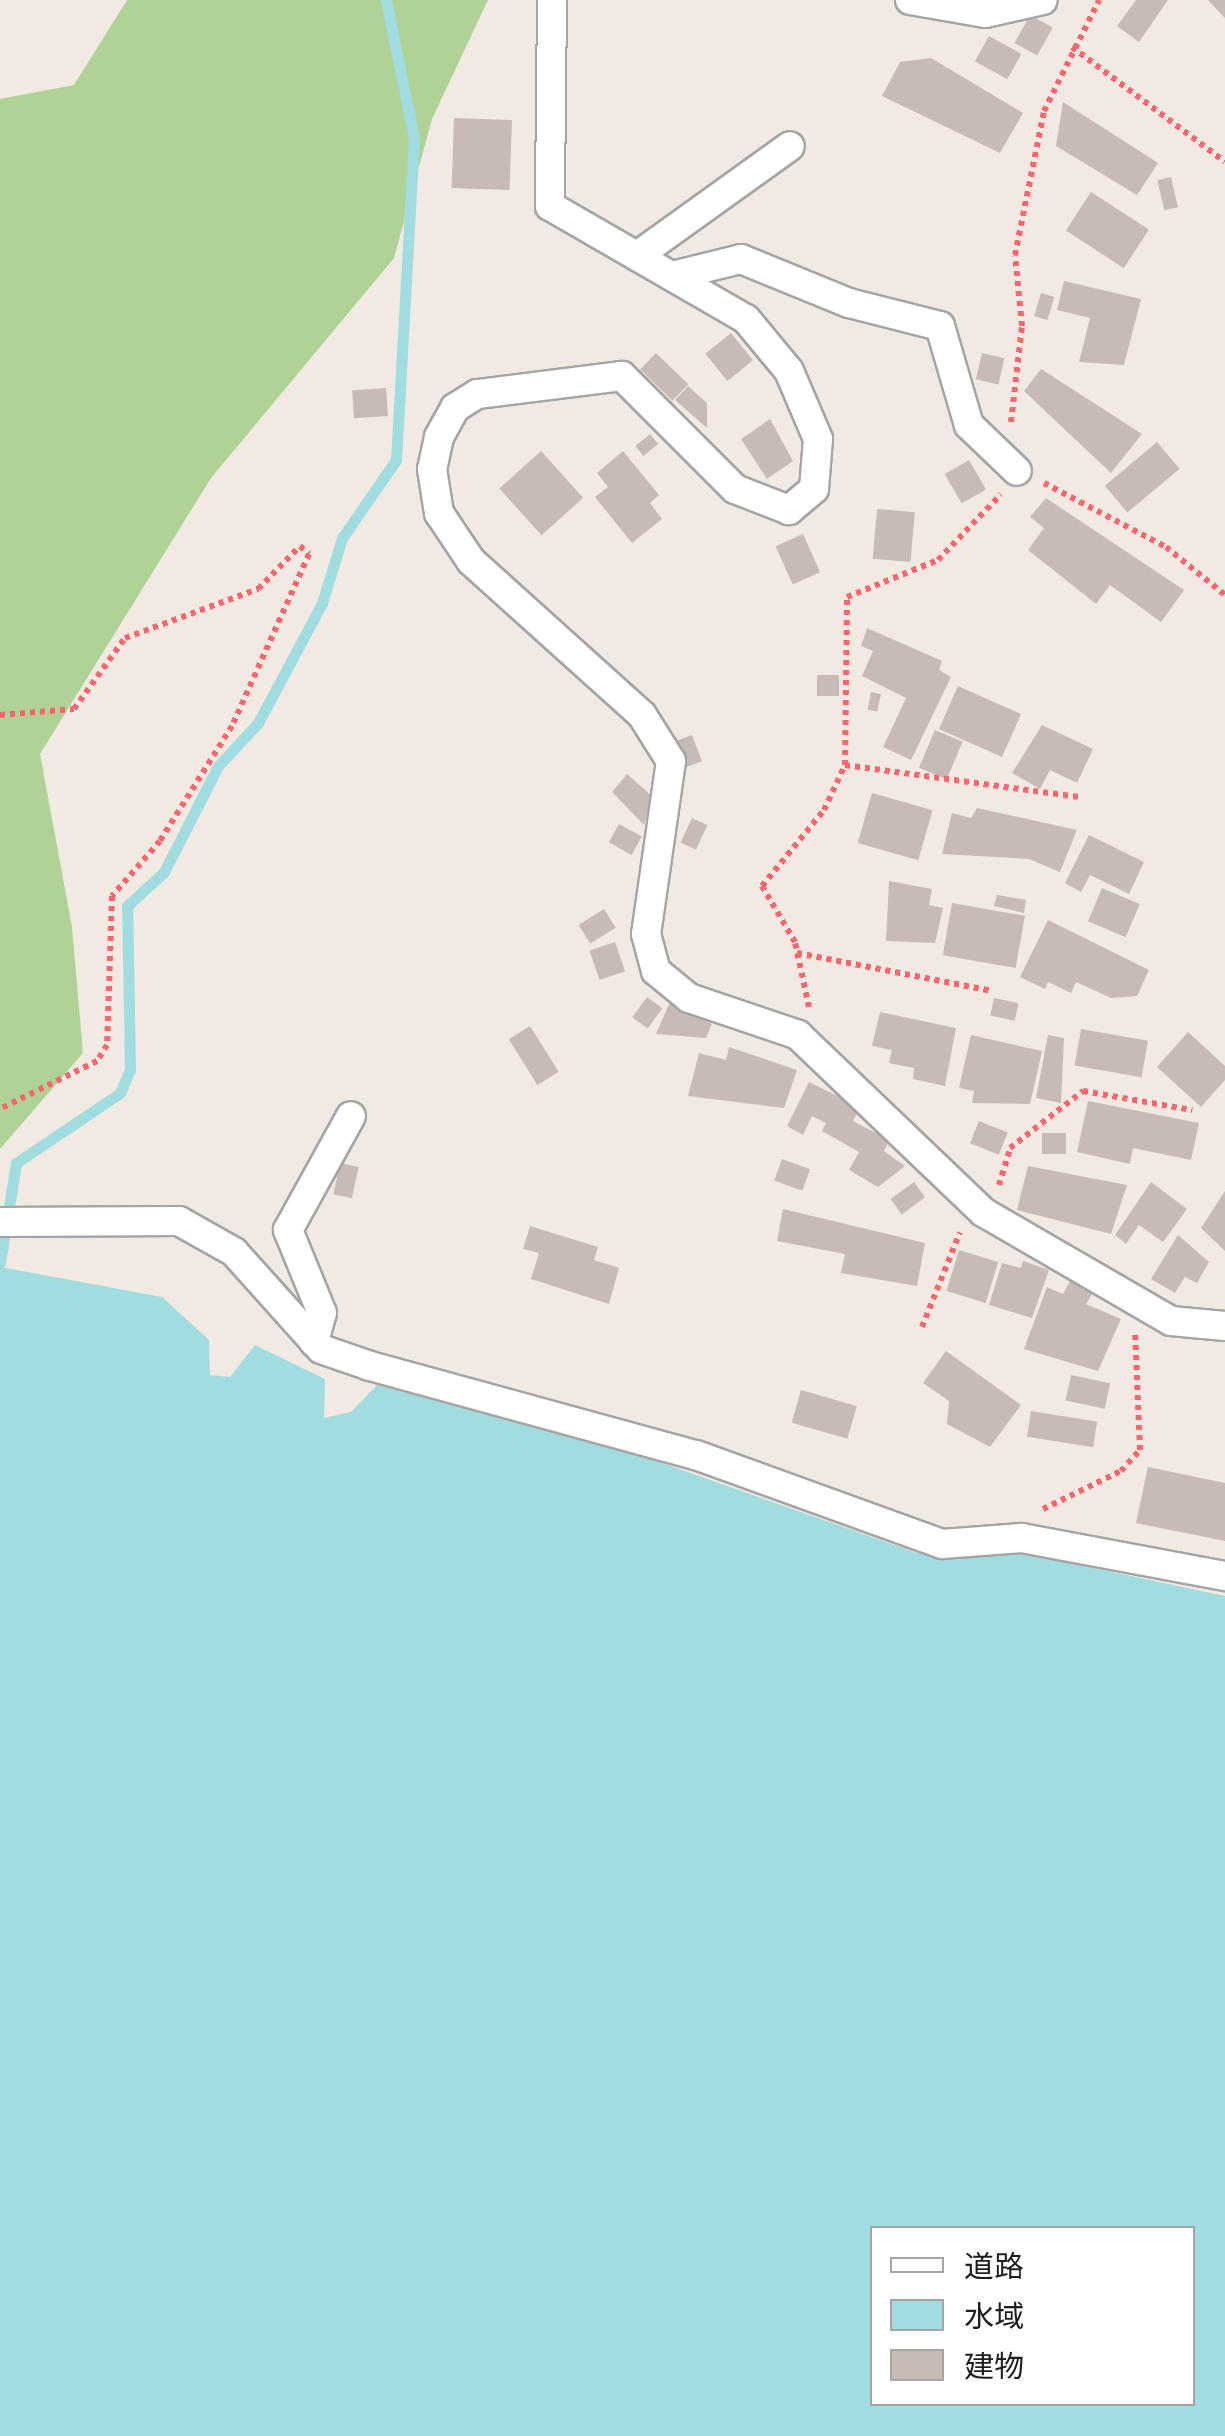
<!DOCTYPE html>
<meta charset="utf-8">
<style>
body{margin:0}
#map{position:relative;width:1225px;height:2436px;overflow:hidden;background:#f0eae3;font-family:"Titillium Web","Noto Sans JP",sans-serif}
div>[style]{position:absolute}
.forest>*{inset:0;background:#b1d296}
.water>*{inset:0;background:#a1dce0}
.stream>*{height:11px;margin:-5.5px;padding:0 5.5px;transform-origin:5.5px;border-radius:5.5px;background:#a1dce0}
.building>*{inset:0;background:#c8bbb6;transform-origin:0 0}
.path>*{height:6px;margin-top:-3px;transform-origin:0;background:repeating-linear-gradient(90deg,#ff656f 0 5px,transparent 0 10px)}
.roads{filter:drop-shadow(2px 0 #a5a5a5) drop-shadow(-2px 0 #a5a5a5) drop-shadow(0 2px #a5a5a5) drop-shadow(0 -2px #a5a5a5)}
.minor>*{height:28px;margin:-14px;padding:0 14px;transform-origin:14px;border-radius:14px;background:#fff}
span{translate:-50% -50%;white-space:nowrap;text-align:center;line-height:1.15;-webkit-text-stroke:10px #fff;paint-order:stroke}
.legend{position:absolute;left:870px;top:2226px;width:325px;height:180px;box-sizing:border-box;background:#fff;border:2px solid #a5a5a5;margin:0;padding:12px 18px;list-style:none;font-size:30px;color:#1e1e1e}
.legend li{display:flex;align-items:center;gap:20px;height:50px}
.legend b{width:50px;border:2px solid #a5a5a5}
</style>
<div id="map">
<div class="forest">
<div style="clip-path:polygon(127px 0,488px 0,432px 119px,394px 258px,211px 478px,40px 754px,72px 927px,83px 1053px,0 1149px,0 99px,74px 85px)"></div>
</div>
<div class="water">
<div style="clip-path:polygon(evenodd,0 1267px,162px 1297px,209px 1340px,210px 1375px,230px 1377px,255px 1345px,325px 1379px,324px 1418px,351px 1412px,381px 1381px,521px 1413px,917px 1553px,1032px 1555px,1225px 1596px,1225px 2436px,0 2436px,0 1267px,872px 2228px,1192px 2228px,1192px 2404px,872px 2404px,872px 2228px)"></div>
</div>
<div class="stream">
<div style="left:0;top:1263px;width:101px;rotate:-80.9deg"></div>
<div style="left:16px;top:1163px;width:125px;rotate:-33.9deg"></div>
<div style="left:120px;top:1093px;width:25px;rotate:-67deg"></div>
<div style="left:130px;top:1070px;width:164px;rotate:-91deg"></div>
<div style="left:127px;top:906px;width:50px;rotate:-42.6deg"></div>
<div style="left:164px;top:872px;width:119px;rotate:-63deg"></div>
<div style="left:218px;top:766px;width:59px;rotate:-47.1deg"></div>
<div style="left:258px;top:723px;width:136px;rotate:-61.9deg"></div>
<div style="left:322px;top:603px;width:68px;rotate:-72.9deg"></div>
<div style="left:342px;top:538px;width:95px;rotate:-55.3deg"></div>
<div style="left:396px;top:460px;width:323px;rotate:-86.8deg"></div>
<div style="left:414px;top:138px;width:141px;rotate:-101.5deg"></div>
</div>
<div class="building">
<div style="clip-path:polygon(1136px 0,1168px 0,1139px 42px,1117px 26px)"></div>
<div style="clip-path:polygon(1208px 0,1225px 0,1225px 18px)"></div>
<div style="left:1030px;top:15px;width:26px;height:32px;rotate:29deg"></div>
<div style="left:989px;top:36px;width:37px;height:29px;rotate:29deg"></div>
<div style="clip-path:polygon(931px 58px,1023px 113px,1000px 153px,882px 96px,900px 62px)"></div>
<div style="clip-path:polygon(1063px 102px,1158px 163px,1137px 195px,1056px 146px)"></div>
<div style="left:454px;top:118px;width:58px;height:70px;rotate:2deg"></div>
<div style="left:1171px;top:177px;width:31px;height:14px;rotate:77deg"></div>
<div style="left:1091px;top:192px;width:69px;height:46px;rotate:33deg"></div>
<div style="clip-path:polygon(1064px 281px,1141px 299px,1124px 365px,1079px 362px,1090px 318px,1057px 310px)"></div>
<div style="left:1041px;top:293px;width:14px;height:24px;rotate:17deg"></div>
<div style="left:731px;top:333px;width:35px;height:33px;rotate:51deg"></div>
<div style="left:656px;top:353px;width:45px;height:23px;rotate:44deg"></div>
<div style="left:982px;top:353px;width:23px;height:27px;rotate:13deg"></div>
<div style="clip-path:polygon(1041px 369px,1142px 434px,1111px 473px,1024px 391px)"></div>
<div style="clip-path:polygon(688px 386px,707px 403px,707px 428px,675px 400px)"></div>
<div style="left:386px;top:388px;width:28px;height:34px;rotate:86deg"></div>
<div style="clip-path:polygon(770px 419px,793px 461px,767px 479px,741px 439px)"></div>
<div style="left:650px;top:434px;width:13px;height:19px;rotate:51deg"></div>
<div style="left:1157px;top:442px;width:35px;height:68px;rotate:50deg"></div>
<div style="left:541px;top:451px;width:63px;height:56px;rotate:48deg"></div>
<div style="clip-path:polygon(623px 451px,659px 495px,650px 503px,662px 519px,632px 543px,595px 497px,608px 487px,597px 473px)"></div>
<div style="left:969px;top:460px;width:34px;height:28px;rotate:60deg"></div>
<div style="clip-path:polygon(1046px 498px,1184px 590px,1161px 622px,1110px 585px,1096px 604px,1028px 550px,1044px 528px,1030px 517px)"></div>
<div style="left:877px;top:509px;width:38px;height:50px;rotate:5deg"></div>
<div style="left:803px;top:534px;width:42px;height:30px;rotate:66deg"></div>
<div style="clip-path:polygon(867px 628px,942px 661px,939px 670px,951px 677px,911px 760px,883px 747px,906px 698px,862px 676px,873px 651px,861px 646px)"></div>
<div style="left:839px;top:675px;width:21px;height:22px;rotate:90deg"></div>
<div style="left:958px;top:686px;width:69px;height:47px;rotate:24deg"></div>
<div style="left:871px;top:692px;width:10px;height:18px;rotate:11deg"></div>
<div style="clip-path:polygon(1042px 725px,1093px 749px,1077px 783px,1050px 770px,1040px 789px,1012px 773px)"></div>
<div style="left:935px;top:730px;width:30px;height:41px;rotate:23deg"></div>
<div style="left:692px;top:735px;width:28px;height:17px;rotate:69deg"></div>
<div style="clip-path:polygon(627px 774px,653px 797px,644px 825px,612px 792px)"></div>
<div style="left:872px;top:793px;width:63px;height:52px;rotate:16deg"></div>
<div style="clip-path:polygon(977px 808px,1077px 830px,1060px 872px,1029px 859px,942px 854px,952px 813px,971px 818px)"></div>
<div style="left:692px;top:818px;width:17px;height:27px;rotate:25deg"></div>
<div style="left:619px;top:824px;width:26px;height:21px;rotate:29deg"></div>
<div style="clip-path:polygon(1089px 835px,1144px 862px,1129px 894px,1090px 875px,1081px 892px,1065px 883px)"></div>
<div style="clip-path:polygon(889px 881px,932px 889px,929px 905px,943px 908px,935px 943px,886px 941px)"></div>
<div style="left:1102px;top:888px;width:41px;height:36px;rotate:23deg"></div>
<div style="clip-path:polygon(997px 895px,1026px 900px,1024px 913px,994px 906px)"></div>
<div style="left:952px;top:903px;width:74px;height:53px;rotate:10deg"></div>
<div style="left:604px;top:909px;width:22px;height:30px;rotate:58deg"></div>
<div style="clip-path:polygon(1048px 920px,1149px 970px,1137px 996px,1111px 998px,1076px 982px,1071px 993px,1048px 982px,1045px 989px,1020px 977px)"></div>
<div style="left:615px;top:942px;width:31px;height:27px;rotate:71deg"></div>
<div style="left:647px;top:997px;width:19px;height:25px;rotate:36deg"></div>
<div style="left:994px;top:998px;width:25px;height:18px;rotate:12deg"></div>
<div style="clip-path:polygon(669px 1004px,712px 1024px,706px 1038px,656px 1034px)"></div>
<div style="clip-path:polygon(880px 1012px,956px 1028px,945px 1086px,913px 1079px,914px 1068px,889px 1063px,892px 1050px,872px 1046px)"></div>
<div style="left:530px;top:1026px;width:54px;height:25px;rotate:58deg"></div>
<div style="left:1081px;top:1029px;width:68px;height:37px;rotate:10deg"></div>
<div style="clip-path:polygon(1188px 1032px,1225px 1066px,1225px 1080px,1201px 1107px,1157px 1067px)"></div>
<div style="clip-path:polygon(971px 1035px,1042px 1051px,1030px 1104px,972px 1103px,974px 1091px,959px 1088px)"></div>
<div style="clip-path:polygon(1048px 1035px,1064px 1038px,1061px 1103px,1036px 1098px)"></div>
<div style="clip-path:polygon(729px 1047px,797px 1070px,784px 1108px,688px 1096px,699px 1053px,726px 1060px)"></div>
<div style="clip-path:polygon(809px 1082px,860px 1107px,853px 1121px,889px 1140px,884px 1151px,905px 1166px,878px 1187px,849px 1170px,859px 1152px,822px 1131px,826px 1123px,812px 1116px,803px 1135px,787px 1126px)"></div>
<div style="clip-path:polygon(1088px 1101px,1199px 1123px,1191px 1160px,1133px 1148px,1130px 1164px,1077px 1152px)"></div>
<div style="left:979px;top:1121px;width:31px;height:24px;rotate:22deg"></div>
<div style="left:1042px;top:1133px;width:24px;height:21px"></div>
<div style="left:782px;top:1159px;width:30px;height:23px;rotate:20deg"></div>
<div style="left:340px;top:1163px;width:19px;height:32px;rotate:12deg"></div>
<div style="clip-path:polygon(1028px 1166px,1127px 1185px,1111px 1234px,1017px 1210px)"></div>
<div style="left:914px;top:1182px;width:19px;height:29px;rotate:54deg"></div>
<div style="clip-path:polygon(1151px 1182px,1187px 1209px,1163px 1242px,1139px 1225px,1126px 1244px,1115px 1235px)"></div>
<div style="clip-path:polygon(1225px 1191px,1225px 1251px,1201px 1228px)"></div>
<div style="clip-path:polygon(783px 1209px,925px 1243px,917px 1286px,841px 1273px,845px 1254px,777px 1241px)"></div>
<div style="clip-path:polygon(530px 1226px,598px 1247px,594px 1260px,619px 1268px,609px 1304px,531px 1279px,539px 1253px,523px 1249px)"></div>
<div style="clip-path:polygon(1178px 1235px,1209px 1262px,1197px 1283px,1185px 1277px,1175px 1293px,1151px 1279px)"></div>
<div style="left:959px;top:1250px;width:41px;height:43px;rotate:17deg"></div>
<div style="clip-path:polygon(1023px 1261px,1049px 1270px,1032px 1318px,989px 1305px,1002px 1263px,1021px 1268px)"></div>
<div style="clip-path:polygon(1070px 1281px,1092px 1294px,1086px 1304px,1121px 1319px,1098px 1371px,1024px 1349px,1047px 1287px,1063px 1294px)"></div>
<div style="clip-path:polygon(946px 1351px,1021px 1405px,990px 1447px,947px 1424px,949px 1401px,923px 1383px)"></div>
<div style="left:1071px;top:1375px;width:40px;height:26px;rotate:12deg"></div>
<div style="left:801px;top:1390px;width:58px;height:34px;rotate:16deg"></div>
<div style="left:1031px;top:1411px;width:67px;height:26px;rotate:9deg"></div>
<div style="clip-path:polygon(1148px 1467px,1225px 1483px,1225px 1541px,1136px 1523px)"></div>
</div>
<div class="path">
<div style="left:1072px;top:47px;width:191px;rotate:36.9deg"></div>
<div style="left:1011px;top:422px;width:97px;rotate:-83.5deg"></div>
<div style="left:1022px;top:326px;width:71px;rotate:-95.6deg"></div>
<div style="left:1015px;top:255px;width:147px;rotate:-78.6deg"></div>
<div style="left:1044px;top:111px;width:124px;rotate:-63.6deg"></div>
<div style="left:1044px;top:483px;width:138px;rotate:27.7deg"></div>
<div style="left:1166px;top:547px;width:76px;rotate:39.1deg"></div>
<div style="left:0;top:715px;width:74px;rotate:-4.6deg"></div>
<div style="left:74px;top:709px;width:87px;rotate:-54.3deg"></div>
<div style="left:125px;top:638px;width:142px;rotate:-20.2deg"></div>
<div style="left:258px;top:589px;width:60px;rotate:-45.7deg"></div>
<div style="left:300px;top:546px;width:12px;rotate:42deg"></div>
<div style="left:309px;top:554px;width:188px;rotate:114.1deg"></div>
<div style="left:232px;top:726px;width:136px;rotate:122.1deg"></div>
<div style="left:160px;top:841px;width:73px;rotate:131.1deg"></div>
<div style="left:112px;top:896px;width:149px;rotate:91.9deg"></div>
<div style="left:107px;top:1045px;width:19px;rotate:122deg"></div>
<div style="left:97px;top:1061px;width:108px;rotate:153.7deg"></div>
<div style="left:845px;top:765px;width:236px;rotate:7.8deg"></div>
<div style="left:797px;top:953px;width:199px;rotate:11deg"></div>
<div style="left:809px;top:1007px;width:66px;rotate:-102.2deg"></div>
<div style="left:795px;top:942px;width:65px;rotate:-120.5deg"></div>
<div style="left:762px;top:886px;width:98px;rotate:-50.8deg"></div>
<div style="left:824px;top:810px;width:50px;rotate:-65deg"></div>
<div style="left:845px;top:765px;width:168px;rotate:-89.3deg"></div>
<div style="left:847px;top:597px;width:98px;rotate:-22.1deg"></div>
<div style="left:938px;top:560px;width:91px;rotate:-46.3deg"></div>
<div style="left:999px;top:1185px;width:39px;rotate:-73deg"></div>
<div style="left:1010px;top:1148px;width:93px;rotate:-38deg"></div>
<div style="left:1083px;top:1091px;width:111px;rotate:9.9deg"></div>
<div style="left:922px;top:1327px;width:102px;rotate:-68.2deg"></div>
<div style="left:1043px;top:1509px;width:87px;rotate:-26deg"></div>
<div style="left:1121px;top:1471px;width:28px;rotate:-48deg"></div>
<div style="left:1140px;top:1450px;width:117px;rotate:-92.4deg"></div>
</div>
<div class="roads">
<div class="minor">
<div style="left:552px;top:0;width:206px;rotate:90.6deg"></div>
<div style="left:550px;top:206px;width:226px;rotate:30deg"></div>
<div style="left:746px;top:319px;width:67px;rotate:50.4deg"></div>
<div style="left:789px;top:371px;width:74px;rotate:66.9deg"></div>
<div style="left:818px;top:439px;width:50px;rotate:94.6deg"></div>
<div style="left:814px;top:489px;width:33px;rotate:140deg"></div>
<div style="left:789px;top:510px;width:58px;rotate:-158.7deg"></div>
<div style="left:735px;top:489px;width:160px;rotate:-135deg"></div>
<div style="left:622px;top:376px;width:146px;rotate:172.9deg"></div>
<div style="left:477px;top:394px;width:26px;rotate:148deg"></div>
<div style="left:455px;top:408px;width:33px;rotate:119deg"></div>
<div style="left:439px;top:437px;width:33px;rotate:102deg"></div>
<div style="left:432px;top:469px;width:45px;rotate:81deg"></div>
<div style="left:439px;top:513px;width:58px;rotate:56.3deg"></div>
<div style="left:471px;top:561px;width:230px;rotate:42deg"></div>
<div style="left:642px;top:715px;width:54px;rotate:57.8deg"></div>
<div style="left:671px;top:761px;width:175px;rotate:98.2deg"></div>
<div style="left:646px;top:934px;width:38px;rotate:75deg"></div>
<div style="left:656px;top:971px;width:43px;rotate:39.3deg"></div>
<div style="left:689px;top:998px;width:115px;rotate:18.7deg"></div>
<div style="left:798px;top:1035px;width:256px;rotate:43.7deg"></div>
<div style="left:983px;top:1212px;width:217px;rotate:30.1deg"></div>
<div style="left:1171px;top:1321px;width:54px;rotate:5.3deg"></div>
<div style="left:910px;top:0;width:76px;rotate:9.8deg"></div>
<div style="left:985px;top:13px;width:59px;rotate:-12.6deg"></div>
<div style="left:637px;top:256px;width:188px;rotate:-35.7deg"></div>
<div style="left:676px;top:275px;width:67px;rotate:-13.8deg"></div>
<div style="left:741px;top:259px;width:117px;rotate:22.2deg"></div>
<div style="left:849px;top:303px;width:94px;rotate:14.2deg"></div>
<div style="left:940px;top:326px;width:103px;rotate:73.7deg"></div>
<div style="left:969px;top:425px;width:66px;rotate:43.8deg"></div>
<div style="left:0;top:1222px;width:179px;rotate:-0.3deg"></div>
<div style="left:179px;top:1221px;width:63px;rotate:29.4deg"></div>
<div style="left:234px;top:1252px;width:130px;rotate:48.1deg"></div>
<div style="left:321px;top:1349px;width:52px;rotate:19.1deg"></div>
<div style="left:370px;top:1366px;width:338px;rotate:15.3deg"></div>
<div style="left:696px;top:1455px;width:262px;rotate:19.9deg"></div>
<div style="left:942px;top:1544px;width:80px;rotate:-4.3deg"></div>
<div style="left:1022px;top:1538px;width:207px;rotate:10.6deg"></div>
<div style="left:314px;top:1342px;width:30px;rotate:-75deg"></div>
<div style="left:322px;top:1313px;width:90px;rotate:-112.3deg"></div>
<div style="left:288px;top:1230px;width:130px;rotate:-61.1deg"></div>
</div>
</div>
<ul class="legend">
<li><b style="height:12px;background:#fff"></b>道路</li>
<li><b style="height:28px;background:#a1dce0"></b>水域</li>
<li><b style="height:28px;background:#c8bbb6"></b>建物</li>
</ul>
</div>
